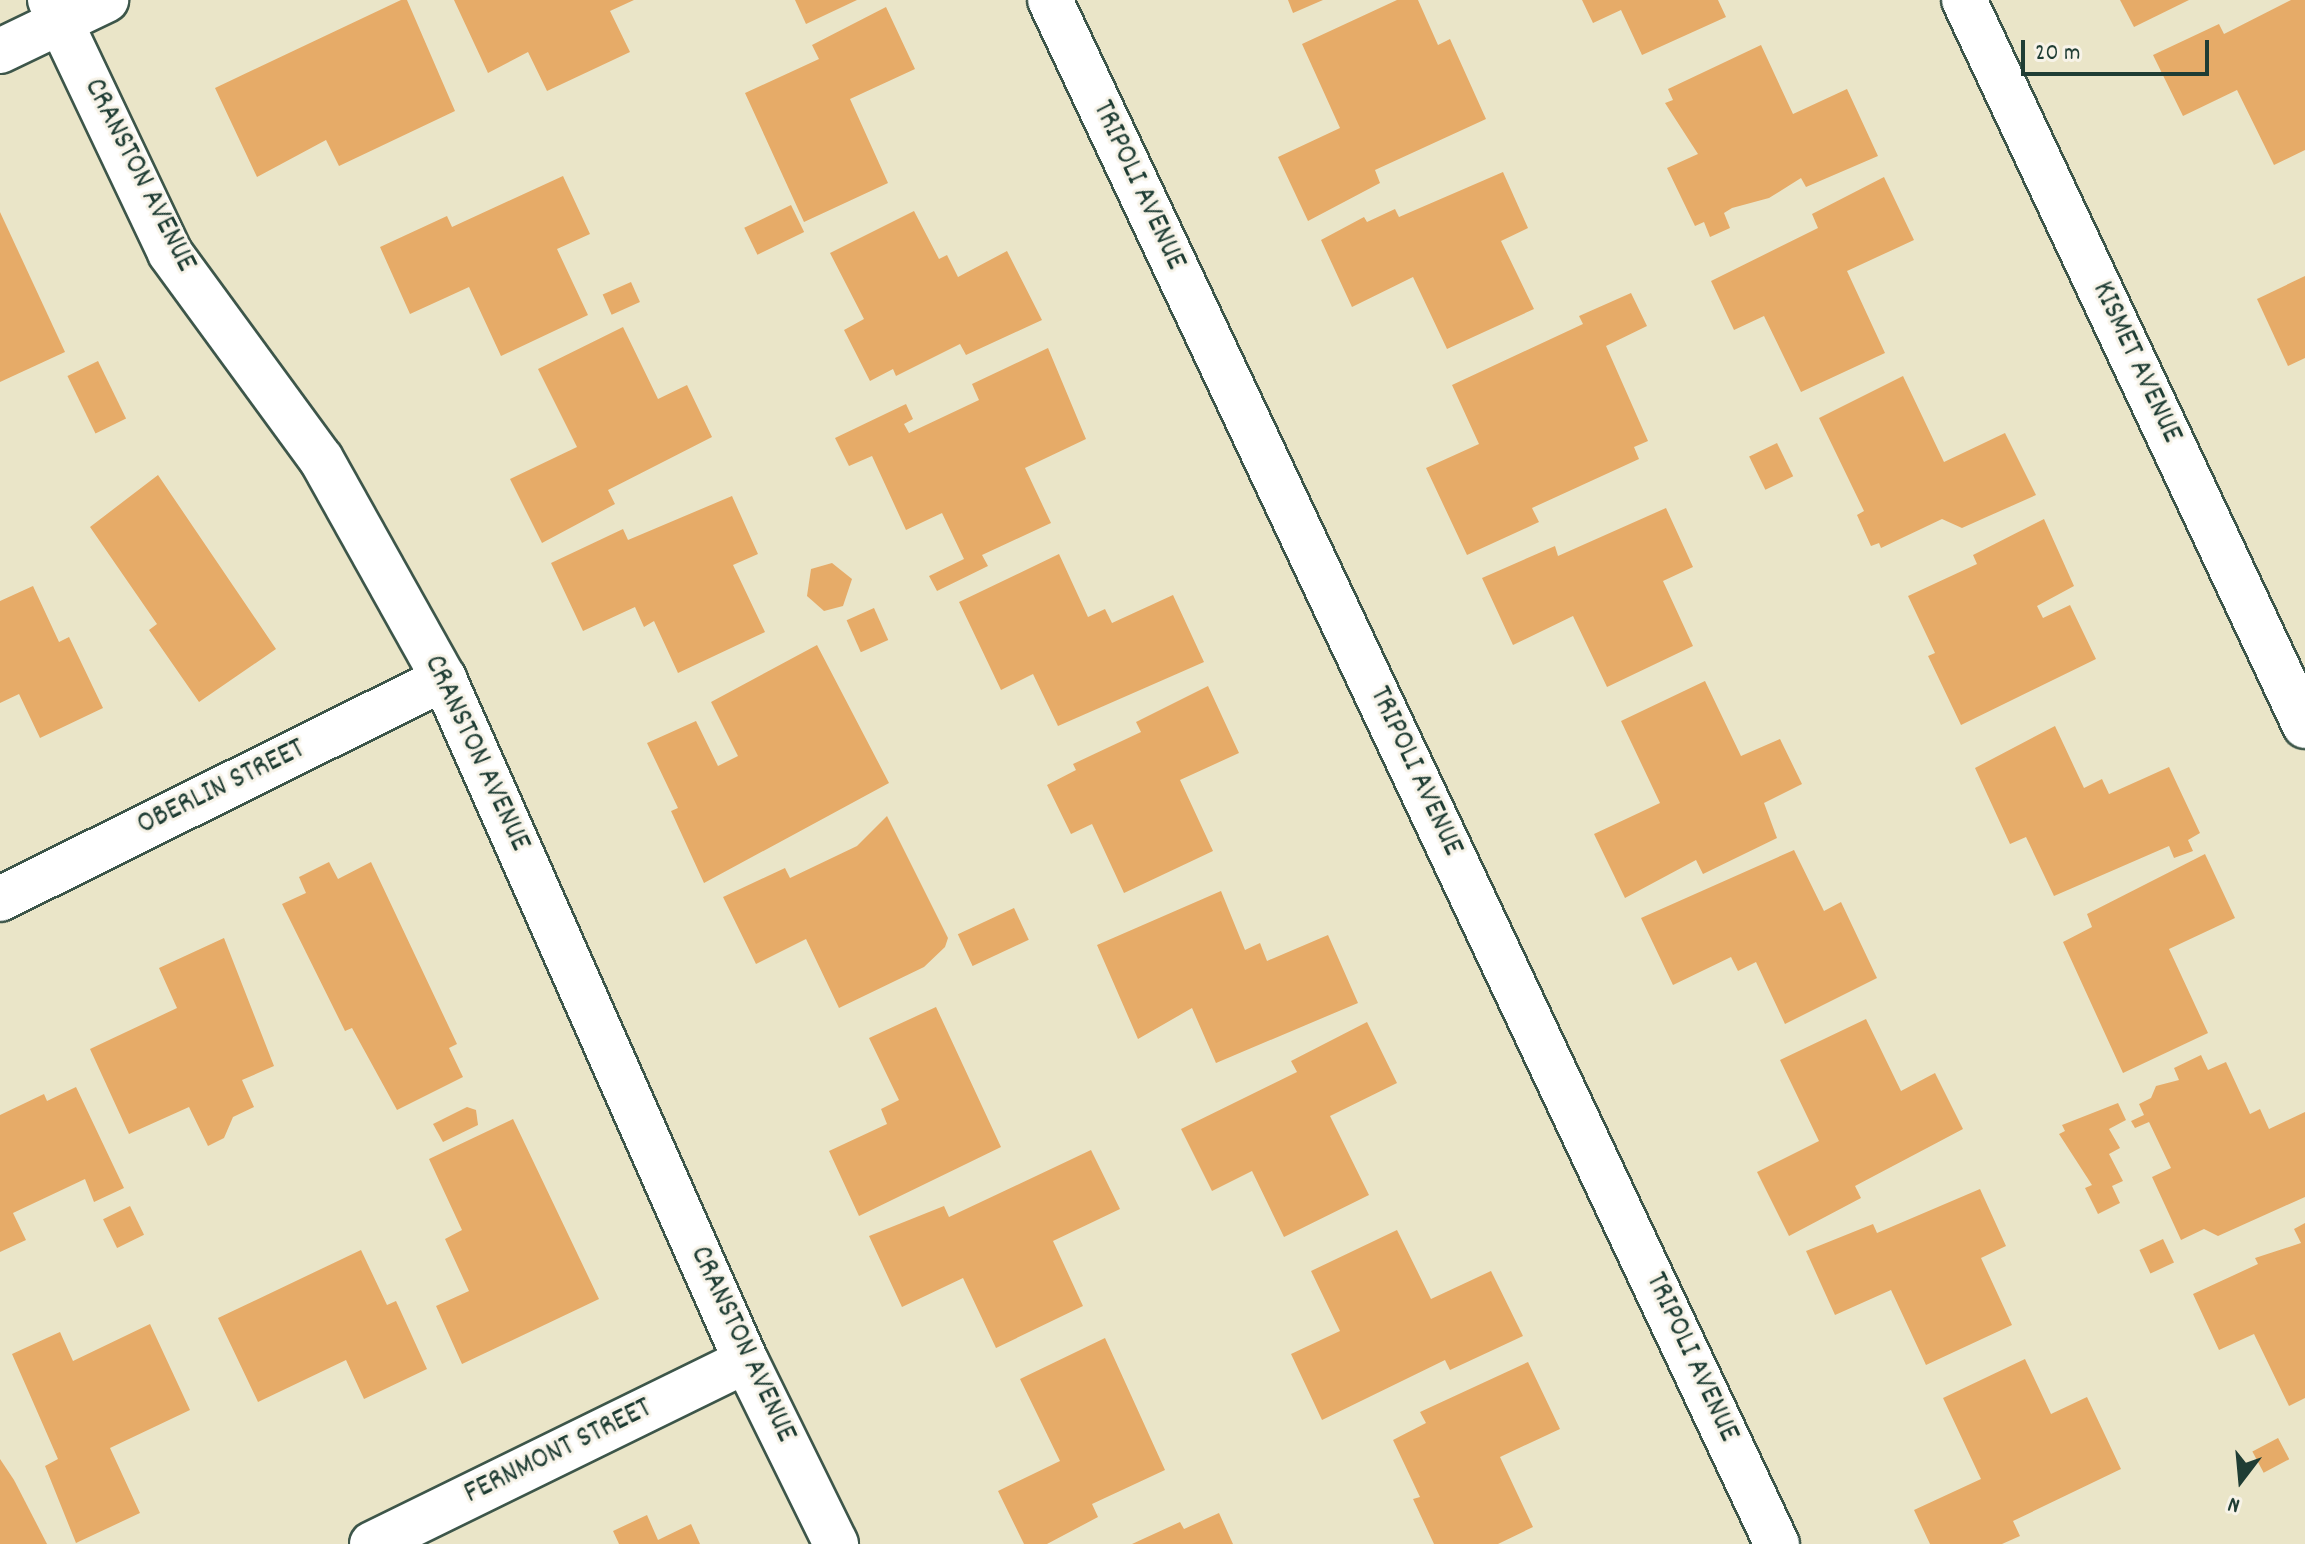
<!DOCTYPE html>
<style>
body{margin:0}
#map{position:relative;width:2305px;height:1544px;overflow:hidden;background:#eae5c8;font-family:Dekko,sans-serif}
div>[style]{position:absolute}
.building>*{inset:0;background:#e6ab68;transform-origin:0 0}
.roads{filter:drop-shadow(2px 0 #3d564a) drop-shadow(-2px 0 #3d564a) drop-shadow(0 2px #3d564a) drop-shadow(0 -2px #3d564a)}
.minor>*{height:44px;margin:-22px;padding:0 22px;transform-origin:22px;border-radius:22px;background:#fff}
span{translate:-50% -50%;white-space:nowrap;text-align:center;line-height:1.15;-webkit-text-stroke:6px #f7f3e8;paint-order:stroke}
.street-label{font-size:30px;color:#1f3d34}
.north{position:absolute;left:2201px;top:1440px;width:80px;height:80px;-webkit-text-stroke:6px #f7f3e8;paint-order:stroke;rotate:196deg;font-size:22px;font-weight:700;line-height:32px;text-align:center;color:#1f3d34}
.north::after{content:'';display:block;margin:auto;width:28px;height:36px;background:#1f3d34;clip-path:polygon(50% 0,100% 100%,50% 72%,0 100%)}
.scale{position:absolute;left:2021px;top:40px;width:188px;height:36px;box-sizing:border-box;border:4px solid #1f3d34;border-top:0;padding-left:10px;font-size:24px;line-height:28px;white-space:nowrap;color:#1f3d34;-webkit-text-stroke:6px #f7f3e8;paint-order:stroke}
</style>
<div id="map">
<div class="building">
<div style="clip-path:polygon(401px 0,407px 0,455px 111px,339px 166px,326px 140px,257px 177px,215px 88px)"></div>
<div style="clip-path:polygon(454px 0,634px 0,610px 11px,630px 52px,547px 91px,528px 52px,488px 73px)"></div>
<div style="clip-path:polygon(795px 0,857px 0,806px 24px)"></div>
<div style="clip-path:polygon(1288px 0,1323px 0,1293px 13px)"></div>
<div style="clip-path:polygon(1397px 0,1418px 0,1438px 45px,1450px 39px,1486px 119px,1375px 170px,1380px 183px,1308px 221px,1278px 157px,1340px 128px,1302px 44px)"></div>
<div style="clip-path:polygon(1582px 0,1718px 0,1726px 17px,1642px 55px,1621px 10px,1593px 23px)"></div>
<div style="clip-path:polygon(2120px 0,2189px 0,2134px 27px)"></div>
<div style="clip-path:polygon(2291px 0,2305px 0,2305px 150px,2274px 165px,2237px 90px,2183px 116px,2153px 55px,2219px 24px,2224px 34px)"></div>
<div style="clip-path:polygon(886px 7px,915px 69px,850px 99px,888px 183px,804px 222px,745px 93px,819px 59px,812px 45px)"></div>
<div style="clip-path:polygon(1761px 45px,1793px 114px,1847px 89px,1878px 156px,1806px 187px,1801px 178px,1769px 198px,1732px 208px,1724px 213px,1730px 228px,1710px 237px,1704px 222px,1695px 226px,1667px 168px,1698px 154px,1665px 103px,1673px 100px,1668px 89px)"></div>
<div style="clip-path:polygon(1503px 172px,1528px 228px,1501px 241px,1534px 309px,1447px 349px,1413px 277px,1352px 307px,1321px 240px,1364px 217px,1367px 222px,1395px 209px,1399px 217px)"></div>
<div style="clip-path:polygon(563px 176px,590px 234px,557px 249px,588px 315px,501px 356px,469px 287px,410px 314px,380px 247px,447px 216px,452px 227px)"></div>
<div style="clip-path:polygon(1884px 177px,1914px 240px,1847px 271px,1885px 353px,1801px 392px,1764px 316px,1734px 330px,1711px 281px,1818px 228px,1812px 214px)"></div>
<div style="left:791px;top:205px;width:30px;height:52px;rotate:64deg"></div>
<div style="clip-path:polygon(914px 211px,939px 259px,947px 255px,958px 277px,1007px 251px,1042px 320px,966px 355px,960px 344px,896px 376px,893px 369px,870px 381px,844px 330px,864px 319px,830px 253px)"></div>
<div style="clip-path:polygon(0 212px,65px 352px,0 382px)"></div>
<div style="clip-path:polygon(2305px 276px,2305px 358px,2288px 366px,2257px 299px)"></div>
<div style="left:631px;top:282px;width:22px;height:31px;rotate:66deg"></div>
<div style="clip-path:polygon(1631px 293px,1647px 326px,1606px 346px,1648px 441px,1634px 447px,1639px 459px,1532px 508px,1539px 522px,1467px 555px,1426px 468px,1479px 444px,1452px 385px,1583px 324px,1579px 316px)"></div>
<div style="clip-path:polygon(623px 327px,658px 399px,687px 385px,712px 437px,608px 490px,615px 504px,542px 543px,510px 479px,577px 447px,538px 369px)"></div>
<div style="clip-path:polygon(1048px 348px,1086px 439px,1025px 468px,1051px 523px,982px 555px,988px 566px,937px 591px,929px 576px,964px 559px,942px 513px,906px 530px,872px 456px,849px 466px,835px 438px,906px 404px,913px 419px,904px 424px,909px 433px,979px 400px,972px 384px)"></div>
<div style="left:98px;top:361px;width:64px;height:34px;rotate:64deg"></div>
<div style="clip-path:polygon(1903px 376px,1944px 462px,2005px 433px,2036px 495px,1962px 528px,1942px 519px,1881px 548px,1879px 543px,1871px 546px,1857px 515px,1864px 511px,1819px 418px)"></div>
<div style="left:1777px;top:443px;width:37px;height:31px;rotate:64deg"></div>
<div style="clip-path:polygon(158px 475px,276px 649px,199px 702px,149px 630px,157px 624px,90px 527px)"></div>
<div style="clip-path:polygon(732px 496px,758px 554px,733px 565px,765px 632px,678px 673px,654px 621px,644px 627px,635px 607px,583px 631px,551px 563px,623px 529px,628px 540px)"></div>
<div style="clip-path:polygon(1666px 508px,1693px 567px,1663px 581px,1693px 646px,1607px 687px,1573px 616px,1513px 645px,1482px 578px,1555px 546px,1558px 556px)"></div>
<div style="clip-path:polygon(2044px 519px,2074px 586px,2037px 606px,2043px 618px,2070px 605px,2096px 659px,1961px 725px,1928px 656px,1935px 653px,1908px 596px,1977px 564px,1973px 555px)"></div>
<div style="clip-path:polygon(1059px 554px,1088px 617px,1105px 609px,1112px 623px,1173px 595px,1204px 662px,1058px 726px,1033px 674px,1001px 690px,959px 602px)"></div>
<div style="clip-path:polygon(832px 563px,852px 579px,843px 606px,824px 611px,807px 596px,811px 569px)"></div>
<div style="clip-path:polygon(33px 586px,59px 642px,69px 637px,103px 708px,40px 738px,19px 694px,0 703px,0 601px)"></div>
<div style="left:874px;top:608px;width:35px;height:30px;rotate:66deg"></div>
<div style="clip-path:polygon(817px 645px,889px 783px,704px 883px,671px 811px,678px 808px,647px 743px,696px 721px,718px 766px,738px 756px,711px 702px)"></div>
<div style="clip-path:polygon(1705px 681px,1741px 756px,1780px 739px,1802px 784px,1764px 803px,1777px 838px,1703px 874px,1696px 860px,1625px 898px,1594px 834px,1660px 803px,1621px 721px)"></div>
<div style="clip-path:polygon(1208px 686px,1239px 753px,1180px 780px,1213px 851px,1124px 893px,1092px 824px,1071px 834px,1047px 785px,1076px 770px,1073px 764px,1141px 732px,1136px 722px)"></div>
<div style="clip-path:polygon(2055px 726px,2084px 788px,2102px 779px,2109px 794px,2169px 767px,2200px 833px,2188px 840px,2193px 851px,2174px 858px,2169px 846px,2054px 896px,2026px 837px,2010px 844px,1975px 768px)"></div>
<div style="clip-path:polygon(887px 816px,948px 938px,945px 947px,924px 967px,839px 1008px,806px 939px,756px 964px,723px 897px,785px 868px,790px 878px,857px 846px)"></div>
<div style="clip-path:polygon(1794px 850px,1824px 911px,1841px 902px,1877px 978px,1785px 1024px,1756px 962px,1738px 971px,1731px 957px,1673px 985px,1641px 918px)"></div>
<div style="clip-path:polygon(2205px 854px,2235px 918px,2169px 949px,2208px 1033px,2123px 1073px,2063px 942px,2092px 927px,2087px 914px)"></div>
<div style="clip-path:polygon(329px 862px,338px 879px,371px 862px,457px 1044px,449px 1048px,463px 1077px,397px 1110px,352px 1028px,345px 1031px,282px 904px,306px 893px,299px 877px)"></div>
<div style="clip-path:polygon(1221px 891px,1245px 950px,1260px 943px,1267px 961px,1328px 935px,1358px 1003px,1216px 1063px,1192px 1008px,1138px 1039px,1097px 945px)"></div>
<div style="left:1014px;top:908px;width:35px;height:62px;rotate:65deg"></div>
<div style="clip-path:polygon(224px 938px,274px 1066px,242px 1080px,254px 1107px,233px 1117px,224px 1138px,208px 1146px,189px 1107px,129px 1134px,90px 1049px,177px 1008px,159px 968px)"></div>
<div style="clip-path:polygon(936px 1007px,1001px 1147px,859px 1216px,829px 1151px,887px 1124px,881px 1109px,899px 1100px,869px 1038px)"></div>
<div style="clip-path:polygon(1866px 1019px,1901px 1091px,1935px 1073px,1963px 1129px,1855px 1186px,1861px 1198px,1789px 1236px,1757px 1172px,1819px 1141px,1780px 1060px)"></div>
<div style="clip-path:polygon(1367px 1022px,1397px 1083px,1330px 1116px,1369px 1195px,1284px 1237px,1252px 1171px,1212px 1191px,1181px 1129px,1297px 1072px,1291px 1061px)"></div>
<div style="clip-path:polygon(2201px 1055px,2208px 1070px,2226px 1062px,2250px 1114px,2260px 1109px,2269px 1129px,2305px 1112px,2305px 1197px,2218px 1236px,2204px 1229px,2181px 1240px,2152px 1177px,2171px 1168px,2149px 1122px,2135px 1128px,2131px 1121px,2144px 1115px,2139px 1104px,2151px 1098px,2156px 1086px,2179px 1080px,2174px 1068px)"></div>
<div style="clip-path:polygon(76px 1087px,124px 1188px,94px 1202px,85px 1179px,13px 1213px,26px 1240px,0 1252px,0 1115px,44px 1094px,47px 1101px)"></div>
<div style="clip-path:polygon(2118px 1103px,2126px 1120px,2109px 1129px,2120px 1148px,2109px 1154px,2123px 1181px,2112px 1186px,2120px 1203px,2098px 1214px,2085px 1188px,2092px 1185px,2059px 1134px,2065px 1131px,2062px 1125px)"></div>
<div style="clip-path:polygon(467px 1107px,476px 1110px,478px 1125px,443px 1142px,433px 1124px)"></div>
<div style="clip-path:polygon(513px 1119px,599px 1299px,462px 1364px,436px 1306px,469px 1291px,445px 1239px,462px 1230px,429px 1159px)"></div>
<div style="clip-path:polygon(1091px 1150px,1120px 1209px,1053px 1241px,1083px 1306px,996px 1348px,963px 1278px,902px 1307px,869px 1236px,944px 1206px,949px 1217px)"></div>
<div style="clip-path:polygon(1980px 1189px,2006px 1246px,1981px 1258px,2012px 1325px,1926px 1365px,1891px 1290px,1835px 1315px,1806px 1251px,1873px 1224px,1877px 1233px)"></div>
<div style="left:130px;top:1206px;width:32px;height:30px;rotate:64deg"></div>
<div style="clip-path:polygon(2305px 1223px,2305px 1398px,2289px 1406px,2254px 1334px,2219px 1350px,2193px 1294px,2258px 1264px,2255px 1258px,2301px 1243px,2294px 1229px)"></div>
<div style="clip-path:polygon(1397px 1230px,1431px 1299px,1491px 1271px,1523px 1336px,1450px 1370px,1445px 1360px,1322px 1420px,1291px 1354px,1340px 1331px,1311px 1271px)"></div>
<div style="left:2163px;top:1239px;width:26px;height:26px;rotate:65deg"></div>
<div style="clip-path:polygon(361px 1250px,387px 1305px,396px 1301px,427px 1369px,364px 1399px,346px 1360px,258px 1402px,218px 1318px)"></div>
<div style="clip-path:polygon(150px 1324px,190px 1410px,110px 1448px,140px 1513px,76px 1543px,45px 1466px,58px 1459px,12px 1354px,60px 1332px,73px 1361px)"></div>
<div style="clip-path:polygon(1105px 1338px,1165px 1470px,1092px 1504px,1098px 1517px,1047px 1544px,1024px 1544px,998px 1491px,1060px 1461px,1020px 1379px)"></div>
<div style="clip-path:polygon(2025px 1359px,2051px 1414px,2087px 1397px,2121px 1469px,2013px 1521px,2020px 1536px,2002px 1544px,1930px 1544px,1914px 1510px,1981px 1479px,1943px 1398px)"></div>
<div style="clip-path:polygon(1528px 1362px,1560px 1429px,1500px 1457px,1533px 1527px,1498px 1544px,1434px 1544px,1413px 1499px,1420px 1497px,1393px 1440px,1426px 1423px,1420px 1412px)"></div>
<div style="left:2278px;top:1438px;width:24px;height:29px;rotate:62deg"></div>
<div style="clip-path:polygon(0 1459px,14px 1480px,47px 1544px,0 1544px)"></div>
<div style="clip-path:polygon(1219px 1513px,1233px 1544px,1132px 1544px,1180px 1522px,1184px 1529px)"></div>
<div style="clip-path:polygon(647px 1515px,658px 1540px,691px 1524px,700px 1544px,619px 1544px,613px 1531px)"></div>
</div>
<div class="roads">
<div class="minor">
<div style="left:50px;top:0;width:280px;rotate:64.6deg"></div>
<div style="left:170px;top:253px;width:255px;rotate:53.8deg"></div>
<div style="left:321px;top:459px;width:252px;rotate:60.8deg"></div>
<div style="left:444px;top:679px;width:746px;rotate:66.12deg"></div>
<div style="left:746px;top:1361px;width:204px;rotate:63.8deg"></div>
<div style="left:1050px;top:0;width:1707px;rotate:64.79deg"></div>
<div style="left:1964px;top:0;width:802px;rotate:64.84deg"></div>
<div style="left:0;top:51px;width:118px;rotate:-25.7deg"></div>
<div style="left:0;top:899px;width:496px;rotate:-26.4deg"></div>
<div style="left:372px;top:1544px;width:416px;rotate:-26.1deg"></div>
</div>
</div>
<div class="street-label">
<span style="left:138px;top:176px;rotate:63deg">CRANSTON AVENUE</span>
<span style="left:1137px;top:186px;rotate:65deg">TRIPOLI AVENUE</span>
<span style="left:2135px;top:363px;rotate:65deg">KISMET AVENUE</span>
<span style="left:475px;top:754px;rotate:65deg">CRANSTON AVENUE</span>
<span style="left:1414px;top:772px;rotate:65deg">TRIPOLI AVENUE</span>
<span style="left:222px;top:789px;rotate:-26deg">OBERLIN STREET</span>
<span style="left:741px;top:1345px;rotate:65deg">CRANSTON AVENUE</span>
<span style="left:1690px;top:1358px;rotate:65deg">TRIPOLI AVENUE</span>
<span style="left:559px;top:1453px;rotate:-26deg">FERNMONT STREET</span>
</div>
<div class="north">N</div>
<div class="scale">20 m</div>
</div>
